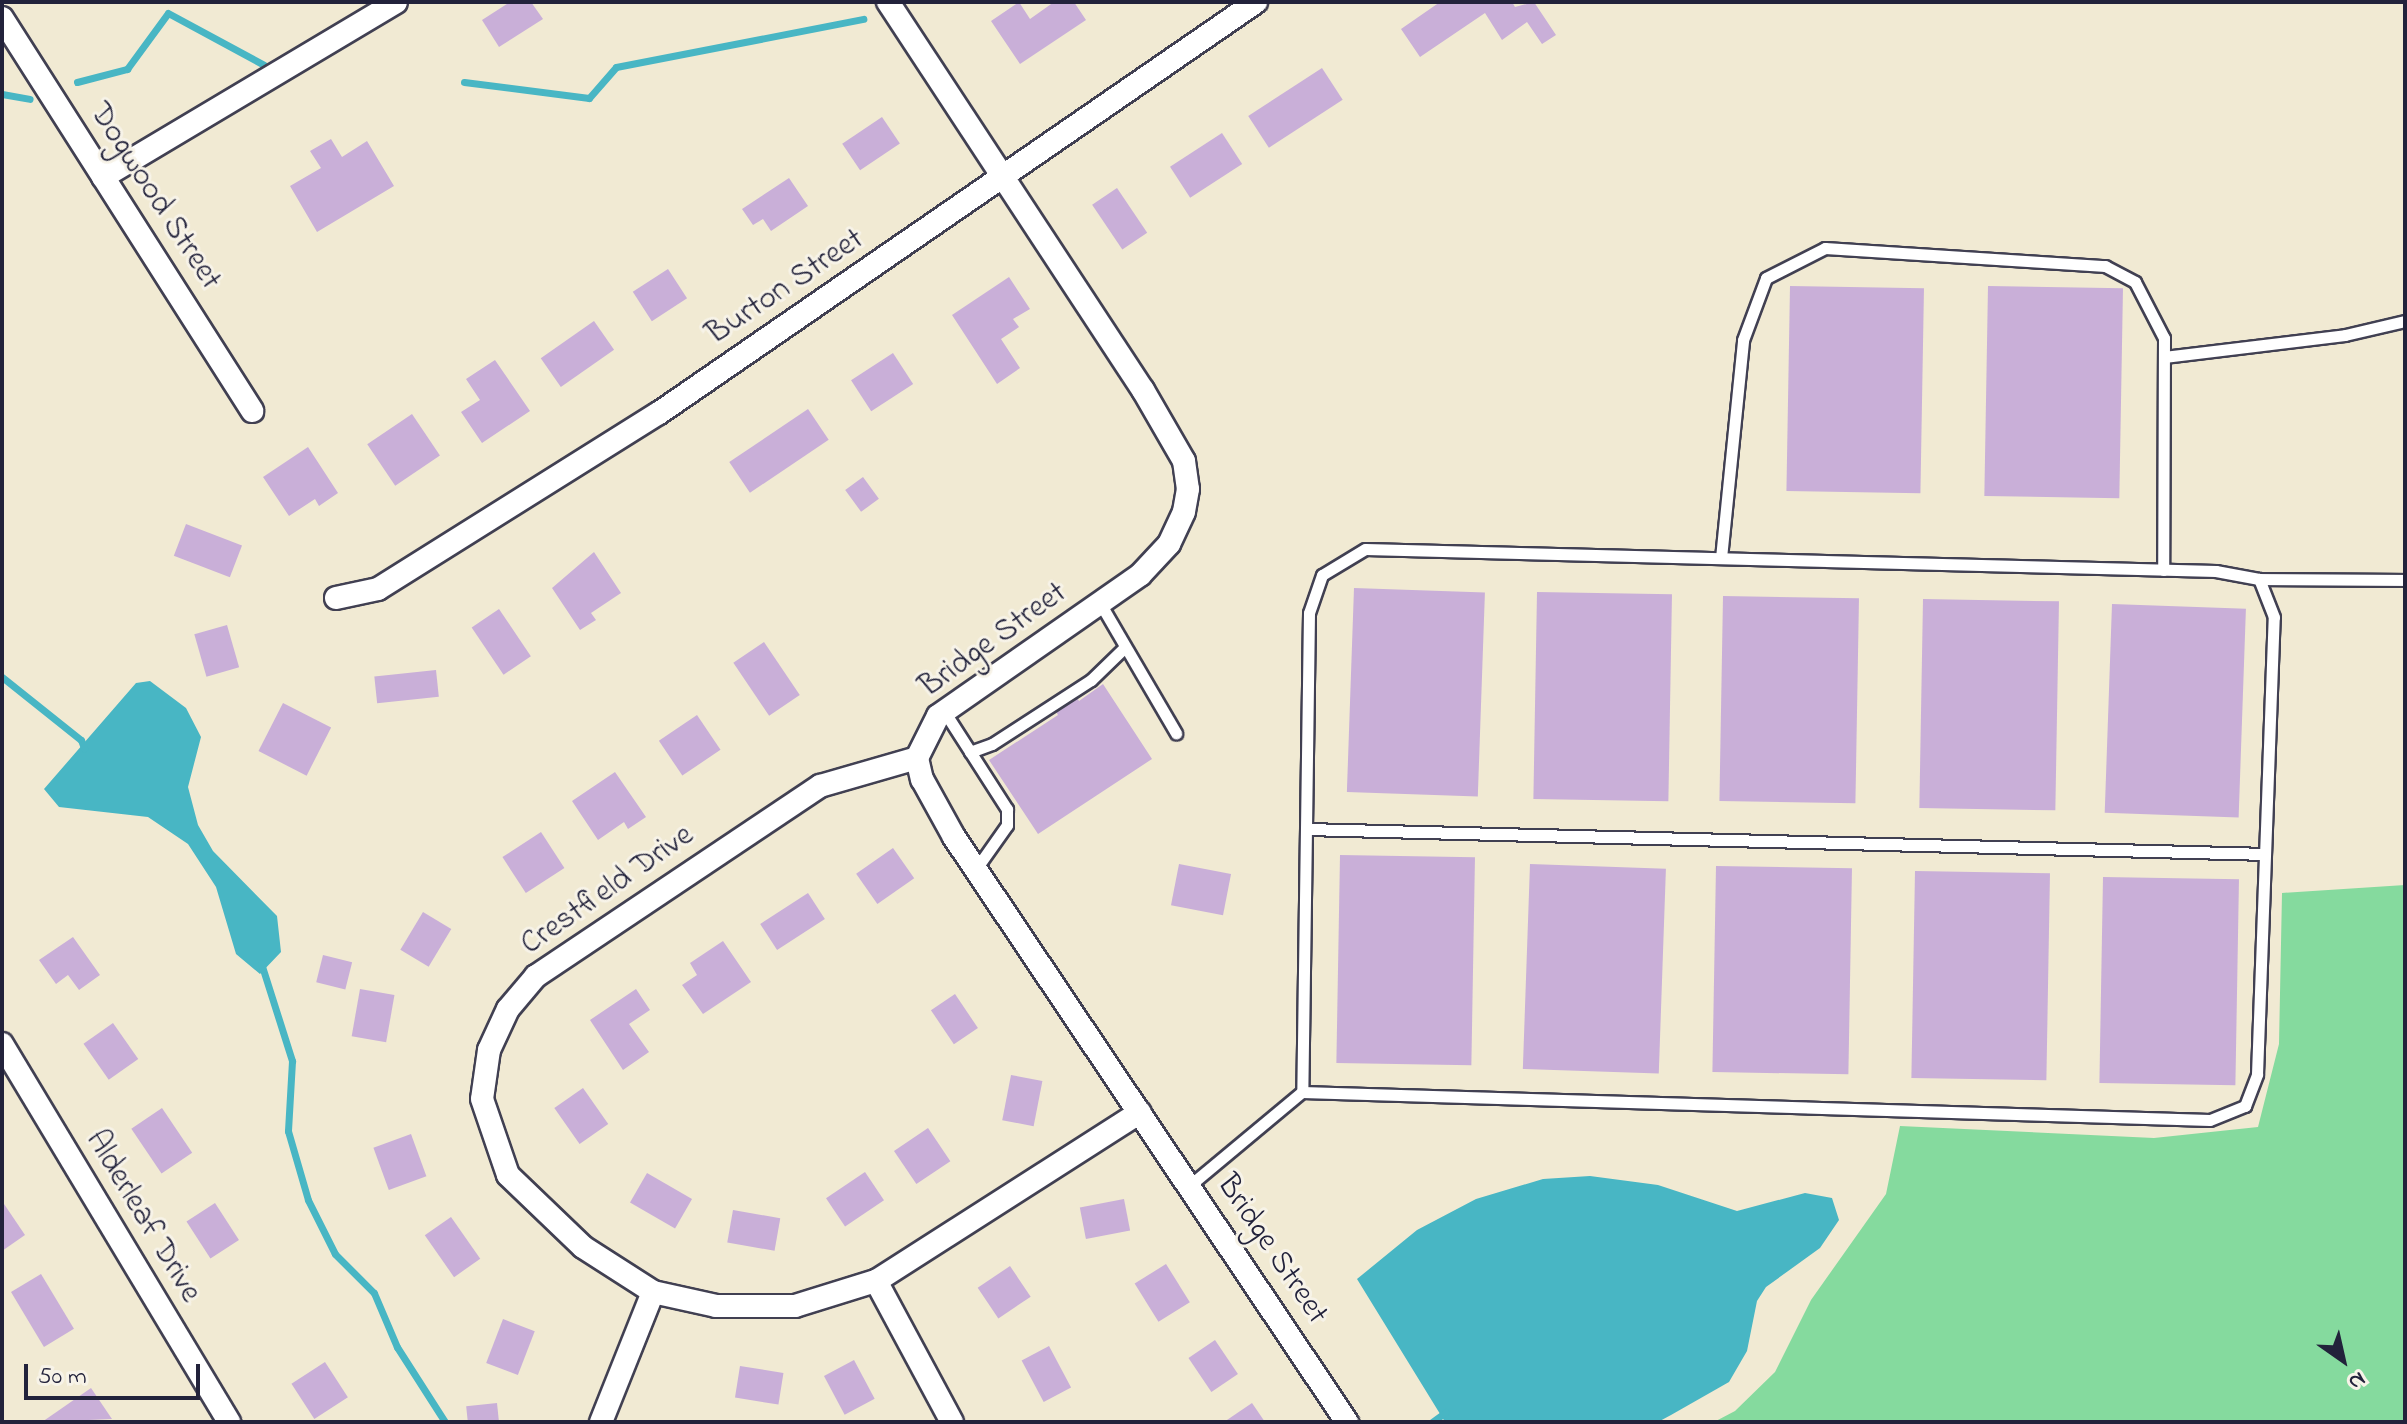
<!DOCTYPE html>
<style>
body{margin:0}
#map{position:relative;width:2407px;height:1424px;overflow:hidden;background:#f1ead3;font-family:"Indie Flower",sans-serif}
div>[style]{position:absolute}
.green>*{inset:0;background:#85da9e}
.water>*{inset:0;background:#48b6c4}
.stream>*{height:7px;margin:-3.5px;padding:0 3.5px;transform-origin:3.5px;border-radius:3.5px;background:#48b6c4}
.building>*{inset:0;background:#c9afd8;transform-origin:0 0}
.roads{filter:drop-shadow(2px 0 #414052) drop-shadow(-2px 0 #414052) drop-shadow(0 2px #414052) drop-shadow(0 -2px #414052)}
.lane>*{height:11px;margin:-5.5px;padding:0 5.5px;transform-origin:5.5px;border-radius:5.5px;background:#fff}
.street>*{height:22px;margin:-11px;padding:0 11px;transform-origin:11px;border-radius:11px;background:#fff}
span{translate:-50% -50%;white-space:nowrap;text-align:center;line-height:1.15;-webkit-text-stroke:6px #f7f3e8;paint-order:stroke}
.street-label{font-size:32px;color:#22223b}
.frame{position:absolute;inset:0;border:4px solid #22223b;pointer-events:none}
.north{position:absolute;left:2303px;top:1320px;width:80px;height:80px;-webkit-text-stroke:6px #f7f3e8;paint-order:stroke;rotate:146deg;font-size:22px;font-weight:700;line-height:32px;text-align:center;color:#22223b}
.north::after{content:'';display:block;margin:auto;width:28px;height:36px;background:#22223b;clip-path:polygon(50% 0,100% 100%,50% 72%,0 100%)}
.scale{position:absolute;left:24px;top:1364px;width:176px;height:36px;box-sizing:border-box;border:4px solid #22223b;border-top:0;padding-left:10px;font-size:24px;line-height:28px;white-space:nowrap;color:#22223b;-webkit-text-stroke:6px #f7f3e8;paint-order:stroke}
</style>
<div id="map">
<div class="green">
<div style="clip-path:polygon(2405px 885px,2405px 1422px,1714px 1422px,1735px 1411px,1775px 1372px,1811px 1300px,1886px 1194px,1900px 1126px,2154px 1138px,2258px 1127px,2279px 1044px,2282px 893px)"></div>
</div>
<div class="water">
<div style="clip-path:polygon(150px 681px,186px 708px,201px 737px,188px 787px,198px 825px,213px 851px,277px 916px,281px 952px,260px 974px,236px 954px,216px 887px,188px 844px,148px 817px,59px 807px,44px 789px,136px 683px)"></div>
<div style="clip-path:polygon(1590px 1176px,1658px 1185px,1737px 1211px,1805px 1193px,1832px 1198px,1839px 1220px,1820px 1248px,1766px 1287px,1757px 1301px,1747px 1351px,1729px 1382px,1671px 1415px,1658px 1422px,1445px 1422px,1357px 1279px,1417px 1230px,1476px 1199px,1543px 1179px)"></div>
</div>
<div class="stream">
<div style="left:77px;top:82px;width:52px;rotate:-14.6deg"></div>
<div style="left:127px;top:69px;width:69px;rotate:-53.8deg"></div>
<div style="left:168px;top:13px;width:109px;rotate:28.4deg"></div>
<div style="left:464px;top:82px;width:126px;rotate:7.3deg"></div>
<div style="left:589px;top:98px;width:41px;rotate:-48.9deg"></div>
<div style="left:616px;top:67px;width:252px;rotate:-11deg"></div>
<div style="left:2px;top:94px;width:28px;rotate:10deg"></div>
<div style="left:2px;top:677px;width:101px;rotate:38.6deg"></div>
<div style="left:81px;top:740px;width:9px;rotate:69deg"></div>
<div style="left:261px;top:963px;width:103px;rotate:72.4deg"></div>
<div style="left:292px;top:1061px;width:70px;rotate:93.3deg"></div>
<div style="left:288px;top:1131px;width:72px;rotate:73.8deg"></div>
<div style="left:308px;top:1200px;width:60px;rotate:63.4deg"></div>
<div style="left:335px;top:1254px;width:55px;rotate:45deg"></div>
<div style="left:374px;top:1293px;width:59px;rotate:66.9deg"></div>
<div style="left:397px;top:1347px;width:89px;rotate:57.4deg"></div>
<div style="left:1432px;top:1422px;width:17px;rotate:-36deg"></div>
</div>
<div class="building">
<div style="clip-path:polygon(510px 2px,531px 2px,543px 19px,499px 47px,482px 20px)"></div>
<div style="clip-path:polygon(1019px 2px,1030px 19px,1054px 2px,1074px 2px,1086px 20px,1020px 64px,991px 21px)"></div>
<div style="clip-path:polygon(1440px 2px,1512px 2px,1515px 7px,1534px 2px,1556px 35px,1542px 44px,1527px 22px,1502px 40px,1485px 13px,1420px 57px,1401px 29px)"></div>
<div style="left:1322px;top:68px;width:38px;height:88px;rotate:57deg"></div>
<div style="left:882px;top:117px;width:32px;height:48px;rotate:56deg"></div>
<div style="left:1222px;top:133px;width:37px;height:62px;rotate:57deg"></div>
<div style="clip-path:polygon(331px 139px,342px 157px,367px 141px,394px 186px,317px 232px,290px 186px,321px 168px,310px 151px)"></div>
<div style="clip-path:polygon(789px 178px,808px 206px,771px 231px,763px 219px,753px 225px,742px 209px)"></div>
<div style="left:1117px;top:188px;width:54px;height:30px;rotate:56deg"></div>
<div style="left:668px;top:269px;width:35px;height:42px;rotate:57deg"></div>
<div style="clip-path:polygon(1009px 277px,1030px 309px,1013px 319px,1019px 327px,1001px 339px,1020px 368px,997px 384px,952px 315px)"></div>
<div style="left:1790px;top:286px;width:134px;height:205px;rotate:1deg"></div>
<div style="left:1988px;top:286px;width:135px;height:210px;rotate:1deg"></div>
<div style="left:594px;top:321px;width:35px;height:65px;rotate:55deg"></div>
<div style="left:893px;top:353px;width:37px;height:50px;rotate:57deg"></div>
<div style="clip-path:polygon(495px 360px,530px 411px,482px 443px,461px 412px,480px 400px,466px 379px)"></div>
<div style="left:808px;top:409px;width:37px;height:95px;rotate:56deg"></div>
<div style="left:412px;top:414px;width:50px;height:54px;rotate:56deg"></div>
<div style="clip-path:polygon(308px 447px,338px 493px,319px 506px,315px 499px,289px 516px,263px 477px)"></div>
<div style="left:863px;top:477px;width:27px;height:22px;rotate:54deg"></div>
<div style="left:186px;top:524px;width:60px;height:34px;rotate:21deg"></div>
<div style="clip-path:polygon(594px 552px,621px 593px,591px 613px,596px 620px,580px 630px,552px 588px)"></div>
<div style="left:1354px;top:588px;width:131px;height:204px;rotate:2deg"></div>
<div style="left:1537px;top:592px;width:135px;height:207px;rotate:1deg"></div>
<div style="left:1723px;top:596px;width:136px;height:205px;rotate:1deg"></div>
<div style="left:1923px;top:599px;width:136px;height:209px;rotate:1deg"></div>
<div style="left:2112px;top:604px;width:134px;height:209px;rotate:2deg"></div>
<div style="left:499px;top:609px;width:57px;height:33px;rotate:56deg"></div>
<div style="left:227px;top:625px;width:44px;height:34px;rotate:74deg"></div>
<div style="left:764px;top:642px;width:64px;height:37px;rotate:56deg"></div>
<div style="left:436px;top:670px;width:27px;height:62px;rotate:84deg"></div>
<div style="clip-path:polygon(1103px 684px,1152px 759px,1038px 834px,989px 760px,1058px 715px,1054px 708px,1075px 694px,1079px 701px)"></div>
<div style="left:283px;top:703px;width:54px;height:54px;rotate:27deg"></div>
<div style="left:697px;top:715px;width:42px;height:46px;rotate:56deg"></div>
<div style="clip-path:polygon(615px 772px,646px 817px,628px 829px,624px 822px,598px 840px,572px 801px)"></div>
<div style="left:541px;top:832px;width:43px;height:46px;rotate:57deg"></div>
<div style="left:893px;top:848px;width:37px;height:45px;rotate:55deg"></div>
<div style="left:1340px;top:855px;width:135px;height:208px;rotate:1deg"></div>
<div style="left:1179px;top:864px;width:53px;height:42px;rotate:11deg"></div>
<div style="left:1530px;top:864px;width:136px;height:205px;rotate:2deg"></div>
<div style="left:1716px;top:866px;width:136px;height:206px;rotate:1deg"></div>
<div style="left:1915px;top:871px;width:135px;height:207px;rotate:1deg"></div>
<div style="left:2103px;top:877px;width:136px;height:206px;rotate:1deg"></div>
<div style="left:808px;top:893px;width:31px;height:57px;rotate:57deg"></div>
<div style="left:423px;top:912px;width:33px;height:44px;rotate:31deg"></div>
<div style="clip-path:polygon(73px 937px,100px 975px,79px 990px,68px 975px,56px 984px,39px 960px)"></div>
<div style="clip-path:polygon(723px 941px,751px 982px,703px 1014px,682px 985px,697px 975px,690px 963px)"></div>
<div style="left:323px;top:955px;width:30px;height:28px;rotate:14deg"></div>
<div style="left:360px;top:989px;width:35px;height:48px;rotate:10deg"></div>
<div style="clip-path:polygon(636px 989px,650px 1010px,629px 1024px,649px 1052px,623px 1070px,590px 1020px)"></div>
<div style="left:955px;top:994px;width:41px;height:29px;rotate:56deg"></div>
<div style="left:113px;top:1023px;width:44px;height:36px;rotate:55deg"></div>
<div style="left:1011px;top:1075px;width:32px;height:46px;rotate:11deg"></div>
<div style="left:583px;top:1088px;width:44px;height:35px;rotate:55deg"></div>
<div style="left:162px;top:1108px;width:54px;height:37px;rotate:56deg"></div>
<div style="left:928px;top:1128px;width:40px;height:41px;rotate:56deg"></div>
<div style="left:411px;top:1134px;width:45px;height:40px;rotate:70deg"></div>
<div style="left:865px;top:1172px;width:34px;height:47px;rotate:56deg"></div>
<div style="left:647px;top:1173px;width:52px;height:34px;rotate:30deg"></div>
<div style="left:1124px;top:1199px;width:32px;height:45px;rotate:79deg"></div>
<div style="clip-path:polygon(2px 1201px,25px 1235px,2px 1251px)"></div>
<div style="left:215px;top:1203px;width:44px;height:34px;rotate:57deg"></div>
<div style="left:733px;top:1210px;width:48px;height:33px;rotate:10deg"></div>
<div style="left:451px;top:1217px;width:51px;height:32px;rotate:55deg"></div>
<div style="left:1166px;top:1264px;width:45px;height:37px;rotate:58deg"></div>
<div style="left:1010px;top:1266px;width:37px;height:39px;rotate:56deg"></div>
<div style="left:41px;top:1274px;width:64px;height:35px;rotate:59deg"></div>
<div style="left:503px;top:1319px;width:34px;height:47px;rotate:21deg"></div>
<div style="left:1215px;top:1340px;width:41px;height:32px;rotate:56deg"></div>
<div style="left:1049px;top:1346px;width:47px;height:31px;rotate:62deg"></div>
<div style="left:854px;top:1360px;width:44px;height:34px;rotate:62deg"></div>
<div style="left:325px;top:1362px;width:42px;height:40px;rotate:57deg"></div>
<div style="left:740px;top:1366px;width:44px;height:32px;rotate:9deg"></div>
<div style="clip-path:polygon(91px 1388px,112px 1419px,42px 1422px)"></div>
<div style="left:497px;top:1403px;width:19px;height:31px;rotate:84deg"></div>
<div style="clip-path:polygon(1252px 1403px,1265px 1422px,1224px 1422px)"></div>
</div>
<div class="roads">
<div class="lane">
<div style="left:2164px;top:357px;width:182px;rotate:-6.9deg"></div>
<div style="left:2345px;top:335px;width:62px;rotate:-13.1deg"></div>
<div style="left:1721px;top:558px;width:219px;rotate:-84.2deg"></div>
<div style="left:1743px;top:340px;width:66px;rotate:-69.6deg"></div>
<div style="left:1766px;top:278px;width:66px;rotate:-27deg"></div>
<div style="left:1825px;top:248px;width:281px;rotate:3.7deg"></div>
<div style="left:2105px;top:266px;width:34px;rotate:28deg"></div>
<div style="left:2135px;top:282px;width:63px;rotate:62.6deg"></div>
<div style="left:2164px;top:338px;width:232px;rotate:90.2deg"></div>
<div style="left:2259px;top:579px;width:146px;rotate:0.4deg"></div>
<div style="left:1100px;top:603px;width:151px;rotate:59.7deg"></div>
<div style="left:944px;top:711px;width:117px;rotate:57.3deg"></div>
<div style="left:1007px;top:809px;width:16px;rotate:90deg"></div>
<div style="left:1007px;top:825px;width:54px;rotate:125.2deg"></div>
<div style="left:970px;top:752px;width:23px;rotate:-20deg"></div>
<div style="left:992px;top:744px;width:118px;rotate:-32.9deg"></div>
<div style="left:1091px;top:680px;width:47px;rotate:-44.1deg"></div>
<div style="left:1306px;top:829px;width:959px;rotate:1.49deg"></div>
<div style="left:1189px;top:1186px;width:147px;rotate:-39.8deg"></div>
<div style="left:1302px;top:1092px;width:908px;rotate:1.77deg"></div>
<div style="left:2210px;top:1120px;width:38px;rotate:-22deg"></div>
<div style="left:2245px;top:1106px;width:34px;rotate:-69deg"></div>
<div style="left:2257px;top:1074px;width:457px;rotate:-87.9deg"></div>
<div style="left:2274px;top:617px;width:41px;rotate:-111.5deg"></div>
<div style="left:2259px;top:579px;width:44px;rotate:-169.5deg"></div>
<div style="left:2216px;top:571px;width:851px;rotate:-178.52deg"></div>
<div style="left:1365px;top:549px;width:50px;rotate:148.8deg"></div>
<div style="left:1322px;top:575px;width:40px;rotate:108.9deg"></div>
<div style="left:1309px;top:613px;width:479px;rotate:90.8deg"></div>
</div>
<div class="street">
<div style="left:888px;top:2px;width:464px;rotate:56.7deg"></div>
<div style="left:1143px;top:390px;width:82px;rotate:60deg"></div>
<div style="left:1184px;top:461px;width:28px;rotate:82deg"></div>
<div style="left:1188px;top:489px;width:23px;rotate:100deg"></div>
<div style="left:1184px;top:512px;width:35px;rotate:115deg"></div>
<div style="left:1169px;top:544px;width:42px;rotate:133.1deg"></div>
<div style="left:1140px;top:575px;width:246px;rotate:145.1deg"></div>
<div style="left:938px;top:716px;width:47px;rotate:116.6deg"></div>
<div style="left:917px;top:758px;width:22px;rotate:77deg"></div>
<div style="left:922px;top:779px;width:66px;rotate:61.1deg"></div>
<div style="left:954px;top:837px;width:705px;rotate:56.11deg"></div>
<div style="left:2px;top:18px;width:466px;rotate:57.5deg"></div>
<div style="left:103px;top:177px;width:341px;rotate:-30.8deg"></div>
<div style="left:336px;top:598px;width:43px;rotate:-12.1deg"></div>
<div style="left:378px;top:589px;width:332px;rotate:-32.1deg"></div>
<div style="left:659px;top:413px;width:725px;rotate:-34.55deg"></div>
<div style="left:917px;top:758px;width:101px;rotate:163.9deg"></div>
<div style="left:820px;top:786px;width:342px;rotate:146.2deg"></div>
<div style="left:536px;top:976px;width:43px;rotate:130.3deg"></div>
<div style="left:508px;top:1009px;width:45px;rotate:114.9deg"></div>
<div style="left:489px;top:1050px;width:49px;rotate:98.1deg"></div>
<div style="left:482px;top:1099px;width:80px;rotate:71.1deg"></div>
<div style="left:508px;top:1175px;width:104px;rotate:43.8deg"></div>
<div style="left:583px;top:1247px;width:83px;rotate:32.7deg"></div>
<div style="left:653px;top:1292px;width:65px;rotate:12.5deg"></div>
<div style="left:716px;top:1306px;width:79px"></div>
<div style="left:795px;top:1306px;width:85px;rotate:-17.2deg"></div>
<div style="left:876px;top:1281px;width:313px;rotate:-32.6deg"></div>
<div style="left:2px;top:1044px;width:441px;rotate:59deg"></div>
<div style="left:876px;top:1281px;width:160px;rotate:61.7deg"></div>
<div style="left:601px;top:1422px;width:140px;rotate:-68.2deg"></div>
</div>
</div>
<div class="street-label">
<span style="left:154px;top:197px;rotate:57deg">Dogwood Street</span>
<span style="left:786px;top:288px;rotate:-34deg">Burton Street</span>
<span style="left:994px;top:641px;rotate:-36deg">Bridge Street</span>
<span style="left:608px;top:891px;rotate:-35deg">Crestfield Drive</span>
<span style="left:142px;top:1217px;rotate:59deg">Alderleaf Drive</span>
<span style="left:1271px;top:1250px;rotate:56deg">Bridge Street</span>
</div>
<div class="frame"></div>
<div class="north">N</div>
<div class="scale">50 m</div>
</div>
